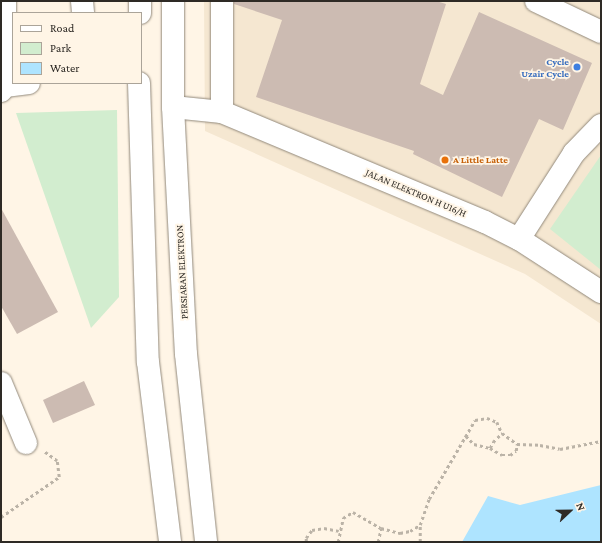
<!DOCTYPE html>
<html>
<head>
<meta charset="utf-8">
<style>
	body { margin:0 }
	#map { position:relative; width:602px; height:543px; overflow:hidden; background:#fff5e6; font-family:"Crimson Pro",serif }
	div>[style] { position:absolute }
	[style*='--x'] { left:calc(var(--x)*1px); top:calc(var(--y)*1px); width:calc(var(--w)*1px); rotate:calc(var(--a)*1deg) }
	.built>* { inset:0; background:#f5e7d1 }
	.green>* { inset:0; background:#d2edcf }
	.water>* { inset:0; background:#aee4ff }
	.building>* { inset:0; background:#ccbbb2 }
	.path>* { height:2.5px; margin-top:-1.25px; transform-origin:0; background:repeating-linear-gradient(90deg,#bbb3a7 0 3px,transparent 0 6px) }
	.roads { filter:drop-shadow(0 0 1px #92897b) drop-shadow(0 0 1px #92897b) }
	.minor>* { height:22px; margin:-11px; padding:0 11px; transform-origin:11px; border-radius:11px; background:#fff }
	.major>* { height:22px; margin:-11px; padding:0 11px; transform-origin:11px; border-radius:11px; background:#fff }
	.dots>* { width:11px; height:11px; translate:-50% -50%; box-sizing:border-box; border:2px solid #fff5e6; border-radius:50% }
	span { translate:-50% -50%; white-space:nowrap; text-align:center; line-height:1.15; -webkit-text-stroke:3.5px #fff5e6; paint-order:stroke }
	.shop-label { font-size:10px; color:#366cbe; font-weight:700 }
	.right { translate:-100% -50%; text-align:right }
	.food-label { font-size:10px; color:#c56008; font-weight:700 }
	.left { translate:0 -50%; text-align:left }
	.street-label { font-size:10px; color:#2e2a25 }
	.frame { position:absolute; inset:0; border:2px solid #2e2a25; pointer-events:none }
	.legend { position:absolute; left:12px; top:12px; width:130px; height:72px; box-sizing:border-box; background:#fff5e6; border:1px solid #aba499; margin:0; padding:5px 7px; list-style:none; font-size:12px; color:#2e2a25 }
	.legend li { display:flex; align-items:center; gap:8px; height:20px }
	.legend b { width:20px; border:1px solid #aba499 }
	.north { position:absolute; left:550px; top:491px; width:40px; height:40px; -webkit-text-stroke:3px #fff5e6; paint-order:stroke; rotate:68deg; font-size:11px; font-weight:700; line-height:16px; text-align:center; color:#2e2a25 }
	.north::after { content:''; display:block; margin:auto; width:14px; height:18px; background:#2e2a25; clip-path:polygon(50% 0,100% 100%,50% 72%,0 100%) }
</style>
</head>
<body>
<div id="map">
	<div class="built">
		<div style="clip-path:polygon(204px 1px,601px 1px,601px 324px,525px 274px,205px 131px)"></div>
	</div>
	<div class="green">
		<div style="clip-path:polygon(117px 110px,119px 297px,91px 328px,16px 113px)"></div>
		<div style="clip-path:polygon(601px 155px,601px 270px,550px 229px)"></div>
	</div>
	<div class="water">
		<div style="clip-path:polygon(601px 485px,601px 542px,462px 542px,488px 496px,520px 505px)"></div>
	</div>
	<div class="building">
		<div style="clip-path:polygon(234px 1px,436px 1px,446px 4px,420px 84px,443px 95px,479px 12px,592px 63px,563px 130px,539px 119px,502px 197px,413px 154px,414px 151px,256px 97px,282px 20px,234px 4px)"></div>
		<div style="clip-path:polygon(1px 208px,58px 312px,17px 334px,1px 306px)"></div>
		<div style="clip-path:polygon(84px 381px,95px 405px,53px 423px,43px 400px)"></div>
	</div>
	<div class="path">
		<div style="--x:466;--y:436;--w:11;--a:45"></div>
		<div style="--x:474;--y:444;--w:16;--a:14"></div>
		<div style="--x:490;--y:448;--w:14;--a:30"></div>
		<div style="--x:502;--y:455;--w:8;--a:0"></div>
		<div style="--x:510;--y:455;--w:7;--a:-34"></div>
		<div style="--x:516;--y:451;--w:7;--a:-82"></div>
		<div style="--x:490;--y:448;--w:7;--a:-63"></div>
		<div style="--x:493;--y:442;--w:13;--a:-45"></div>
		<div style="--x:1;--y:517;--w:70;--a:-34.6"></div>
		<div style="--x:59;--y:477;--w:16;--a:-97"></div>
		<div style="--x:57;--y:461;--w:17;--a:-144"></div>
		<div style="--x:306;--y:542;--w:4;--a:-90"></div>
		<div style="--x:306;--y:538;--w:10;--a:-53"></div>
		<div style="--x:312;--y:530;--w:12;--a:-9"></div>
		<div style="--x:324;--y:528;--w:15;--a:11"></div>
		<div style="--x:338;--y:542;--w:25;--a:-78"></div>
		<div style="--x:343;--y:518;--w:12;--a:-31"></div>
		<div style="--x:353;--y:512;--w:32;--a:30"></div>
		<div style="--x:381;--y:528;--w:20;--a:15"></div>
		<div style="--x:400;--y:533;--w:10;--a:-11"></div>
		<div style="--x:410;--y:531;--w:12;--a:-31"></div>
		<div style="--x:378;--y:542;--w:14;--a:-78"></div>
		<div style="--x:420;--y:542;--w:17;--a:-90"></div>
		<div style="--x:420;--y:525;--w:28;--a:-71"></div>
		<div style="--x:429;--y:499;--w:91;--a:-59.8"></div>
		<div style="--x:475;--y:420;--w:12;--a:-9"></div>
		<div style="--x:487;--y:418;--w:11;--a:22"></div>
		<div style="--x:497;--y:422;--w:12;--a:66"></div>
		<div style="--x:502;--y:433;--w:19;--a:36"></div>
		<div style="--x:517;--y:444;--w:23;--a:2"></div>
		<div style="--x:540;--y:445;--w:20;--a:11"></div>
		<div style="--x:560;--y:449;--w:42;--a:-11"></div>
	</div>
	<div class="roads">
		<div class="minor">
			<div style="--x:5;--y:1;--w:85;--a:90"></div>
			<div style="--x:82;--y:1;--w:12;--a:85"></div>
			<div style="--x:222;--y:1;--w:111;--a:90"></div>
			<div style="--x:536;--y:1;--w:72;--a:25.5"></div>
			<div style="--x:1;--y:91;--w:6;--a:-51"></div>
			<div style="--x:5;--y:86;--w:24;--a:-7"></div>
			<div style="--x:173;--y:107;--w:49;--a:5.8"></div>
			<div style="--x:222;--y:112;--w:285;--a:22.7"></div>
			<div style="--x:485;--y:222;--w:38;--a:27"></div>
			<div style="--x:519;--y:239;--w:98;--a:32.9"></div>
			<div style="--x:519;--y:239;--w:102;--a:-57.4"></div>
			<div style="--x:574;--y:153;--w:39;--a:-46"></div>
			<div style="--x:1;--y:383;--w:65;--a:67.4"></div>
		</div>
		<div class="major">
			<div style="--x:173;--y:1;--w:106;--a:90"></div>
			<div style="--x:173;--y:107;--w:247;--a:87"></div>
			<div style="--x:186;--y:354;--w:189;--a:83.9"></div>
			<div style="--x:140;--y:13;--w:12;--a:-90"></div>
			<div style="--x:139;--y:83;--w:279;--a:88.2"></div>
			<div style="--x:148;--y:362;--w:181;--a:83"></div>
		</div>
	</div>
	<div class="dots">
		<div style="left:577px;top:67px;background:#3f7fe0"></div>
		<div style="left:445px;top:160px;background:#e8710a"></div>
	</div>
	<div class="shop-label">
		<span class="right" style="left:569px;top:67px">Cycle<br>Uzair Cycle</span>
	</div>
	<div class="food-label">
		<span class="left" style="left:453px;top:160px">A Little Latte</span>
	</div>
	<div class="street-label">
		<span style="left:416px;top:193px;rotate:23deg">JALAN ELEKTRON H U16/H</span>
		<span style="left:182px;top:272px;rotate:-93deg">PERSIARAN ELEKTRON</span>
	</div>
	<div class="frame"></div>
	<ul class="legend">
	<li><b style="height:5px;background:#fff"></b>Road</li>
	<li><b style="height:11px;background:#d2edcf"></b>Park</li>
	<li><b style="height:11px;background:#aee4ff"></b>Water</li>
	</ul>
	<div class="north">N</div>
</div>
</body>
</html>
